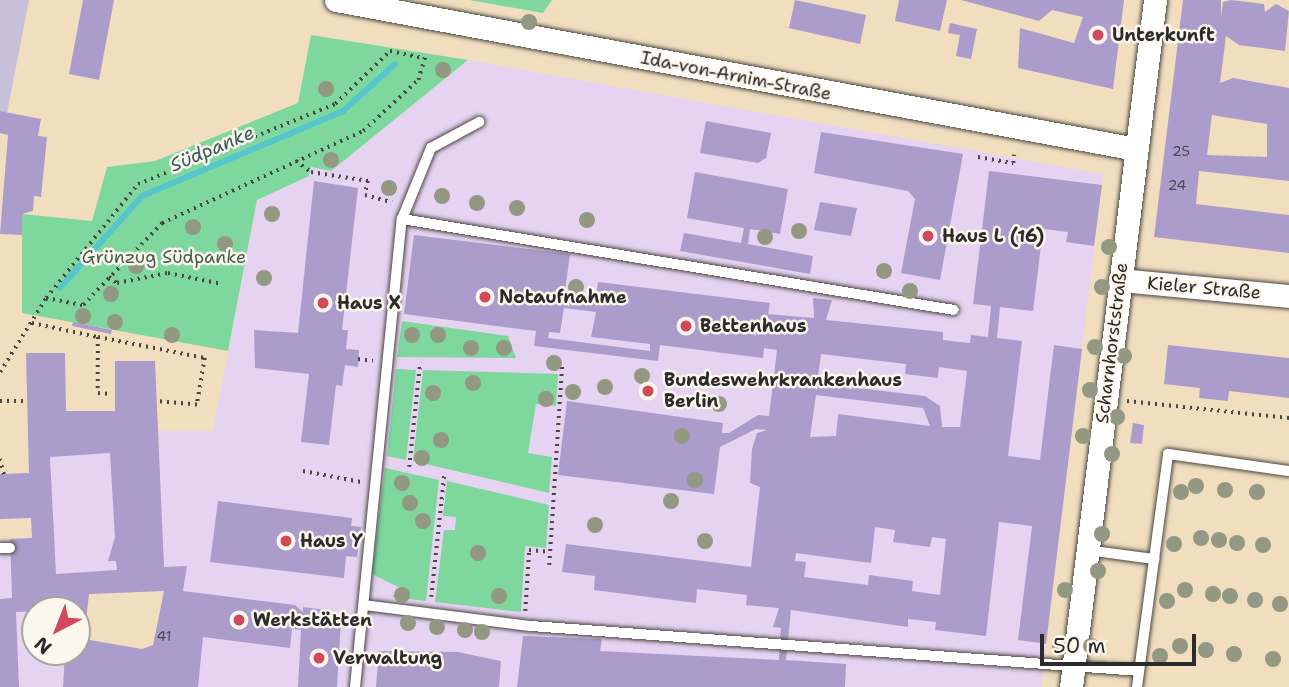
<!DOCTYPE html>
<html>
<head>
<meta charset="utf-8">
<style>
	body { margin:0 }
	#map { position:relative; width:1289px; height:687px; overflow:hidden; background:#f1debf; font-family:"Shantell Sans",sans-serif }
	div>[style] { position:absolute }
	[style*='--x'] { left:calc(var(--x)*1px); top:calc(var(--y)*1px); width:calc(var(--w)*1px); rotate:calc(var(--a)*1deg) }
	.built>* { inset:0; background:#e5d3f1 }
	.industrial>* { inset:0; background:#c7c0d9 }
	.green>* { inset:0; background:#7ed89e }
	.stream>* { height:6px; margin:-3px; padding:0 3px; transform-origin:3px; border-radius:3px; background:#57c5cc }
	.building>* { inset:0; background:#ac9ccb }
	.path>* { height:3.5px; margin-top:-1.75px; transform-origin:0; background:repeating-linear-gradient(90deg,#494641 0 2px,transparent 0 7px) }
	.roads { filter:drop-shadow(0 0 2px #494641) drop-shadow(0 0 2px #494641) }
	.lane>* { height:10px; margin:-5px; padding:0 5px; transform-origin:5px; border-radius:5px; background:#fff }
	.street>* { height:23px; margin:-11.5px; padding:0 11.5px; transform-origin:11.5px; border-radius:11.5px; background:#fff }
	.trees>* { width:16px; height:16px; margin:-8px; border-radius:50%; background:#929881 }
	.dots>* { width:19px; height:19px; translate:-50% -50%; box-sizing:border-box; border:4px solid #fbf7ec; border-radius:50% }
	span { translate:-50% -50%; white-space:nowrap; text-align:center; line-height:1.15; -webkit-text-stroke:5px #fbf7ec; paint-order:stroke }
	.number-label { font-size:14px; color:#4b4753 }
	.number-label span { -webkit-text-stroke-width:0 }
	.poi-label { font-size:18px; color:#2b2b2b; font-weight:700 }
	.left { translate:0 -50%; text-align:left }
	.street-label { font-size:18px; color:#2b2b2b }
	.park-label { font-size:18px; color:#445f4e }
	.water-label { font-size:19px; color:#38595b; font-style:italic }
	.north { position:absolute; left:21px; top:596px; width:70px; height:70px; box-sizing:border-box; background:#fbf7ec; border:2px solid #a8a59f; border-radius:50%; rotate:222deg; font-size:19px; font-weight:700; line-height:28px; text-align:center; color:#2b2b2b }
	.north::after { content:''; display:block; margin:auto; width:24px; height:32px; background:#d1495b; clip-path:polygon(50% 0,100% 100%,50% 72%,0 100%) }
	.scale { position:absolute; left:1040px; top:634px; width:156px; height:32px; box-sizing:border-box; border:4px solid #2b2b2b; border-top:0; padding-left:9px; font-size:21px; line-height:24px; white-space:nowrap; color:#2b2b2b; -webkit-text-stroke:5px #fbf7ec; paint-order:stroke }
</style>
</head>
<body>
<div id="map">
	<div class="built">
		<div style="clip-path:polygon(468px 60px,1103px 174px,1041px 687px,163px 687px,181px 590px,68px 595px,35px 610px,35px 652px,65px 652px,63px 687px,0 687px,0 540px,32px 537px,27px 431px,213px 431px,257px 200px,309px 176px,311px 167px,331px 171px)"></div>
	</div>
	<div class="industrial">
		<div style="clip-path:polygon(0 0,29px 0,7px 113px,0 111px)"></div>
	</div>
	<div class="green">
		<div style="clip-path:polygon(469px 0,552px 0,543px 13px)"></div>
		<div style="clip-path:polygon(311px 35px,468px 60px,331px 171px,311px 167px,309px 176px,257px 200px,228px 351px,22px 313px,22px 214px,92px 221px,107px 167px,155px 161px,298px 103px)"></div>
		<div style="clip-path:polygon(402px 321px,508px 336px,516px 358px,397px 357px)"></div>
		<div style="clip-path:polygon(396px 369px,416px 370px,406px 460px,387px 456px)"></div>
		<div style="clip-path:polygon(423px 370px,558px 374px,556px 406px,536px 404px,528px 453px,552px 457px,549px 493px,413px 461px)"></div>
		<div style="clip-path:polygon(385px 468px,439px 480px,426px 601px,392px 597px,400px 588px,372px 574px)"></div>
		<div style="clip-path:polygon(447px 481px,549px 505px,546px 548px,525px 546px,521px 612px,435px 602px,444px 530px,455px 530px,456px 517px,443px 516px)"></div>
	</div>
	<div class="stream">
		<div style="--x:60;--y:288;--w:123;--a:-48.3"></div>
		<div style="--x:142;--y:196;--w:218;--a:-22.9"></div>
		<div style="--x:343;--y:111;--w:70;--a:-42.1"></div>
	</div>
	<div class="building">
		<div style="clip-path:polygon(83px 0,114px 0,99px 80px,69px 74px)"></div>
		<div style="clip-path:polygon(795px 0,866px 15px,860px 44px,789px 28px)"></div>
		<div style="clip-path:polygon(899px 0,947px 0,940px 31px,895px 21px)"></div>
		<div style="clip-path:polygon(961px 0,1124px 0,1113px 89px,1018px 68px,1020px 28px,1074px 43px,1083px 17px,1052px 10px,1039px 21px)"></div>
		<div style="clip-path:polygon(evenodd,1183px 0,1221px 0,1221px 18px,1223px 2px,1231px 0,1264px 4px,1265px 12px,1276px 4px,1289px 11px,1285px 51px,1239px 45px,1226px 36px,1220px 83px,1233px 78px,1289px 88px,1289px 181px,1199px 171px,1196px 204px,1289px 215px,1289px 253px,1154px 237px,1183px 0,1212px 115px,1267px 124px,1267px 157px,1207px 155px,1212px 115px)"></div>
		<div style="clip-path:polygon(950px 23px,977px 29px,971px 59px,956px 56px,960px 35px,948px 33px)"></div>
		<div style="clip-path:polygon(0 111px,41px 119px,38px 136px,47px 137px,41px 197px,34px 196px,33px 211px,22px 214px,22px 235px,0 234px,8px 135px,0 133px)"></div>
		<div style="clip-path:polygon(706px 121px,771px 133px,766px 158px,758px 163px,700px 153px)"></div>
		<div style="clip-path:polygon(821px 132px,963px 154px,940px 280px,901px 273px,915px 199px,908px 191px,814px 173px)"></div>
		<div style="clip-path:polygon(evenodd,989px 171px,1102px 185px,1094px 246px,1066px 242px,1068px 232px,1043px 229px,1033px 311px,1000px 307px,997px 338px,1022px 341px,1008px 456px,1040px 460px,1054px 345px,1082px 349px,1046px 644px,1018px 640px,1032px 526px,999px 522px,986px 636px,935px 630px,936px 622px,908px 619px,908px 627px,791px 610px,786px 660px,846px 664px,845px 687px,517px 687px,523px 636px,602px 639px,600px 651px,779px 660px,781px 628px,773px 627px,779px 608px,746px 605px,747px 595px,697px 589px,696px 603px,594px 590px,595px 576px,562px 572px,566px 544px,751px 567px,760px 487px,750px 483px,752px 449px,757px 433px,767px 430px,756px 429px,720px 447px,714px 494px,558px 475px,567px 401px,723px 423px,722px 433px,729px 433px,758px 415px,769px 416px,777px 350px,764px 348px,763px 358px,660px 345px,658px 361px,534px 346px,536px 331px,404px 314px,414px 235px,570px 254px,564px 299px,595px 303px,598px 282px,770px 303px,768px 314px,814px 318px,813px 298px,832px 300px,826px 320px,943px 332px,943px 340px,970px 343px,971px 335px,988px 337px,991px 306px,973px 304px,989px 171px,564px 308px,596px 312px,591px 337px,650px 344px,650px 351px,548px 338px,549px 332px,560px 333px,564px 308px,989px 171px,821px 354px,906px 364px,905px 374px,938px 378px,939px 367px,967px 371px,960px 427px,942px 427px,940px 406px,925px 396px,817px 383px,821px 354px,989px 171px,816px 395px,923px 408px,930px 426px,838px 414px,836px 436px,810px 437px,816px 395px,989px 171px,875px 527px,895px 530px,893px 542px,930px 547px,932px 537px,946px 539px,940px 595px,912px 591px,913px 581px,869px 575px,868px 585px,804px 577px,806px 562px,795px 561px,796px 553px,871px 563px,875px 527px)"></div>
		<div style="clip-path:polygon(695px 172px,788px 189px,780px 234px,750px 229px,748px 244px,813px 256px,810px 274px,680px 251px,684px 233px,741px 243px,744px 228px,687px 218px)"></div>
		<div style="clip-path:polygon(314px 181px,358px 188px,342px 330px,348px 330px,346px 349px,359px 350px,358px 367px,345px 365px,342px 386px,336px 385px,329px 445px,301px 442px,309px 374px,255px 368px,254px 330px,298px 333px)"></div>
		<div style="clip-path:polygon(820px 202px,857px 208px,851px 236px,814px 230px)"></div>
		<div style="clip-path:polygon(73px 322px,112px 330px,111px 334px,72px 326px)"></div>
		<div style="clip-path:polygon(1168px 345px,1289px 358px,1289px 398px,1229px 391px,1228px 401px,1199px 398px,1200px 388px,1164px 384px)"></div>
		<div style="clip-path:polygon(evenodd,26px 353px,65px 353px,66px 411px,115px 411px,115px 361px,155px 361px,164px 567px,187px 566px,183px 591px,295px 605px,303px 612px,303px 607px,327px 610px,326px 619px,341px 620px,337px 687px,298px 687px,301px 630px,292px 629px,290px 648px,203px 637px,198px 687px,63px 687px,65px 652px,77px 652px,77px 610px,16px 612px,19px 687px,0 687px,0 599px,12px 598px,10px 539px,32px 538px,31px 518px,0 519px,0 474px,29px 473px,26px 353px,110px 453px,115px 537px,108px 561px,116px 561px,117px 570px,56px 574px,50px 457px,110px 453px,26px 353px,164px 591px,153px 645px,142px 649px,84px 639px,89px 594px,164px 591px)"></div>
		<div style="clip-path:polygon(1133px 423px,1144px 425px,1142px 444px,1130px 443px)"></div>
		<div style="clip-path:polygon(218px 501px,352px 518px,351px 526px,361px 527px,357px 557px,346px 556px,344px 578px,210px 562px)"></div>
		<div style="clip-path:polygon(379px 651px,458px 652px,501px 661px,499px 687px,376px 687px)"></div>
	</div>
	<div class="path">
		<div style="--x:978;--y:157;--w:36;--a:10"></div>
		<div style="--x:1013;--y:163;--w:8;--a:-83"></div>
		<div style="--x:296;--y:161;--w:19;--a:36"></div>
		<div style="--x:311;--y:172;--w:58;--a:9"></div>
		<div style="--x:368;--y:181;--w:14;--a:102"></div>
		<div style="--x:365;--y:195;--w:28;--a:15"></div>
		<div style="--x:109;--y:277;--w:10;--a:37"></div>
		<div style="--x:117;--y:283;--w:52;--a:-11.1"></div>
		<div style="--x:168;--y:273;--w:55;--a:11.5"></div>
		<div style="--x:46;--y:298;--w:146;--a:-51.1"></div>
		<div style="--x:138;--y:184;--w:213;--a:-22.1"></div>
		<div style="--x:335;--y:104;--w:76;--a:-43.9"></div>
		<div style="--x:390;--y:51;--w:35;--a:12"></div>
		<div style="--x:32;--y:323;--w:67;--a:12"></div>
		<div style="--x:98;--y:337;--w:56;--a:90"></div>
		<div style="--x:98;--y:393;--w:13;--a:4"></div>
		<div style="--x:98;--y:337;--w:109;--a:11.1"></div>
		<div style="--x:205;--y:358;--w:48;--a:99.7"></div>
		<div style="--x:197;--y:405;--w:38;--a:-175"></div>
		<div style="--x:358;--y:359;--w:15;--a:8"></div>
		<div style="--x:0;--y:372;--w:87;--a:-58.1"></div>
		<div style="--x:46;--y:298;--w:38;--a:11"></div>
		<div style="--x:83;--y:305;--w:114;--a:-46.1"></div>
		<div style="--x:162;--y:223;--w:221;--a:-24.6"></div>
		<div style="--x:363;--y:131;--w:75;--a:-42.8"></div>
		<div style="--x:418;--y:80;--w:28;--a:-73"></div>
		<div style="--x:0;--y:401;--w:27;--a:0"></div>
		<div style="--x:1127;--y:401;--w:163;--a:6"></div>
		<div style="--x:0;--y:459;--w:16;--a:75"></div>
		<div style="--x:409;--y:467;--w:105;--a:-84"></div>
		<div style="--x:303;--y:471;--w:59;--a:10.7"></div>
		<div style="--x:549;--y:565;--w:199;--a:-86.3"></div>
		<div style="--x:431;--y:597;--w:123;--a:-83.9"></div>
		<div style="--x:525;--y:611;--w:61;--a:-86.2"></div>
		<div style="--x:529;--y:550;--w:21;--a:5"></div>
	</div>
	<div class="roads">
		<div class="lane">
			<div style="--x:402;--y:219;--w:77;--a:-67.8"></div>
			<div style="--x:431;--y:148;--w:55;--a:-28.4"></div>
			<div style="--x:0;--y:548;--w:10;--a:0"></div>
			<div style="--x:1087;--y:550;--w:68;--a:7.7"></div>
			<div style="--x:364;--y:605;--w:168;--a:7.2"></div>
			<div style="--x:531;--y:626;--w:610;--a:4.23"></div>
			<div style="--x:355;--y:687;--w:470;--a:-84.3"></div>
			<div style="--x:402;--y:219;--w:559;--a:9.36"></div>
			<div style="--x:1137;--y:687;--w:235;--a:-82.4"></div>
			<div style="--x:1168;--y:454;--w:122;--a:8"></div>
		</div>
		<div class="street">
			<div style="--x:336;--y:0;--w:814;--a:10.55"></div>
			<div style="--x:1120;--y:280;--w:170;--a:5.4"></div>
			<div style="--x:1071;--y:687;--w:692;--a:-83.03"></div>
		</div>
	</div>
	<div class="trees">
		<div style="left:529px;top:22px"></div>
		<div style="left:443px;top:70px"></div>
		<div style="left:326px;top:89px"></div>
		<div style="left:331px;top:160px"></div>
		<div style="left:389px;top:188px"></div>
		<div style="left:442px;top:196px"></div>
		<div style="left:477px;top:203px"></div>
		<div style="left:517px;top:208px"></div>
		<div style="left:272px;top:214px"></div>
		<div style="left:587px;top:220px"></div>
		<div style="left:193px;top:227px"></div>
		<div style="left:799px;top:231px"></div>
		<div style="left:765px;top:237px"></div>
		<div style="left:225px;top:244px"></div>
		<div style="left:1109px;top:247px"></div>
		<div style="left:136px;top:266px"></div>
		<div style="left:884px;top:271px"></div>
		<div style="left:264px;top:278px"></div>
		<div style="left:576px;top:287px"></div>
		<div style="left:1102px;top:287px"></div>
		<div style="left:910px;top:291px"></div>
		<div style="left:111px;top:294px"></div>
		<div style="left:83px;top:316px"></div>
		<div style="left:115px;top:322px"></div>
		<div style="left:172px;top:335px"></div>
		<div style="left:412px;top:335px"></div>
		<div style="left:438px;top:335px"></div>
		<div style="left:1095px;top:347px"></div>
		<div style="left:471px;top:348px"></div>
		<div style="left:504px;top:348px"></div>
		<div style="left:1124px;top:356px"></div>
		<div style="left:554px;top:363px"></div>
		<div style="left:642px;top:376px"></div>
		<div style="left:473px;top:383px"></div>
		<div style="left:605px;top:387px"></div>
		<div style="left:1090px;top:390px"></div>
		<div style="left:573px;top:392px"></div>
		<div style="left:433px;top:393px"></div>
		<div style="left:546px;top:399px"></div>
		<div style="left:719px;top:404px"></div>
		<div style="left:1117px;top:417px"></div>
		<div style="left:682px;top:436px"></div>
		<div style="left:1083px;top:436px"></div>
		<div style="left:441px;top:440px"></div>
		<div style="left:1112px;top:454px"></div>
		<div style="left:422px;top:458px"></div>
		<div style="left:695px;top:480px"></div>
		<div style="left:402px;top:483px"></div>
		<div style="left:1196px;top:486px"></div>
		<div style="left:1225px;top:490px"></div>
		<div style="left:1181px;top:492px"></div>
		<div style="left:1257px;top:492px"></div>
		<div style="left:671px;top:501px"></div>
		<div style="left:410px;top:503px"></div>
		<div style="left:423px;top:521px"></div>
		<div style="left:595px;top:525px"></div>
		<div style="left:1102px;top:534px"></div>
		<div style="left:1201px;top:538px"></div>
		<div style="left:1219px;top:540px"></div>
		<div style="left:705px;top:541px"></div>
		<div style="left:1237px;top:543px"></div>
		<div style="left:1174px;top:544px"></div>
		<div style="left:1263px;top:545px"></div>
		<div style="left:478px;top:553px"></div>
		<div style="left:1098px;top:571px"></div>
		<div style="left:1065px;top:590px"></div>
		<div style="left:1185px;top:590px"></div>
		<div style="left:1213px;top:594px"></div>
		<div style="left:402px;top:595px"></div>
		<div style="left:499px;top:596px"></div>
		<div style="left:1230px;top:596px"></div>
		<div style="left:1255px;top:600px"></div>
		<div style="left:1167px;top:601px"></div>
		<div style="left:1280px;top:604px"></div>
		<div style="left:408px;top:623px"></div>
		<div style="left:437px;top:627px"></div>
		<div style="left:465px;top:630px"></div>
		<div style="left:482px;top:632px"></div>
		<div style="left:1091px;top:646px"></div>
		<div style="left:1180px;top:646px"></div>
		<div style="left:1060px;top:648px"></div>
		<div style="left:1206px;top:650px"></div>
		<div style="left:1234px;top:654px"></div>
		<div style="left:1160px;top:656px"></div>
		<div style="left:1273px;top:659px"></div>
	</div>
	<div class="dots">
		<div style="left:1098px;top:35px;background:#d1495b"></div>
		<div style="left:928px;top:236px;background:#d1495b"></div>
		<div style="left:485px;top:297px;background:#d1495b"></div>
		<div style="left:323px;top:303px;background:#d1495b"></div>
		<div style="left:686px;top:326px;background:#d1495b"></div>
		<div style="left:648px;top:391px;background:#d1495b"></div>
		<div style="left:286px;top:541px;background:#d1495b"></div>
		<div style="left:239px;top:620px;background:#d1495b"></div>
		<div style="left:319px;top:658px;background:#d1495b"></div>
	</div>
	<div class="number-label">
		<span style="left:1181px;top:151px">25</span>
		<span style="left:1177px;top:185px">24</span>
		<span style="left:164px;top:636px">41</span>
	</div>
	<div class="poi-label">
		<span class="left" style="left:1112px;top:35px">Unterkunft</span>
		<span class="left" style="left:942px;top:236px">Haus L (16)</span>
		<span class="left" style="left:499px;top:297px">Notaufnahme</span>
		<span class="left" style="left:337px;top:303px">Haus X</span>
		<span class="left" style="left:700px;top:326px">Bettenhaus</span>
		<span class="left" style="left:664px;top:391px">Bundeswehrkrankenhaus<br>Berlin</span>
		<span class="left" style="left:300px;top:541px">Haus Y</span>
		<span class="left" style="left:253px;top:620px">Werkstätten</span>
		<span class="left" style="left:333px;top:658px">Verwaltung</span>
	</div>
	<div class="street-label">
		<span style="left:736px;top:76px;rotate:11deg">Ida-von-Arnim-Straße</span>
		<span style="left:1204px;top:288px;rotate:5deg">Kieler Straße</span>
		<span style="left:1112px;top:343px;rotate:-83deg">Scharnhorststraße</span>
	</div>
	<div class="park-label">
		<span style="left:164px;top:257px">Grünzug Südpanke</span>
	</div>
	<div class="water-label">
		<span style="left:212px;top:149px;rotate:-23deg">Südpanke</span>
	</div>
	<div class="north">N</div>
	<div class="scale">50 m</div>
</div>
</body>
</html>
